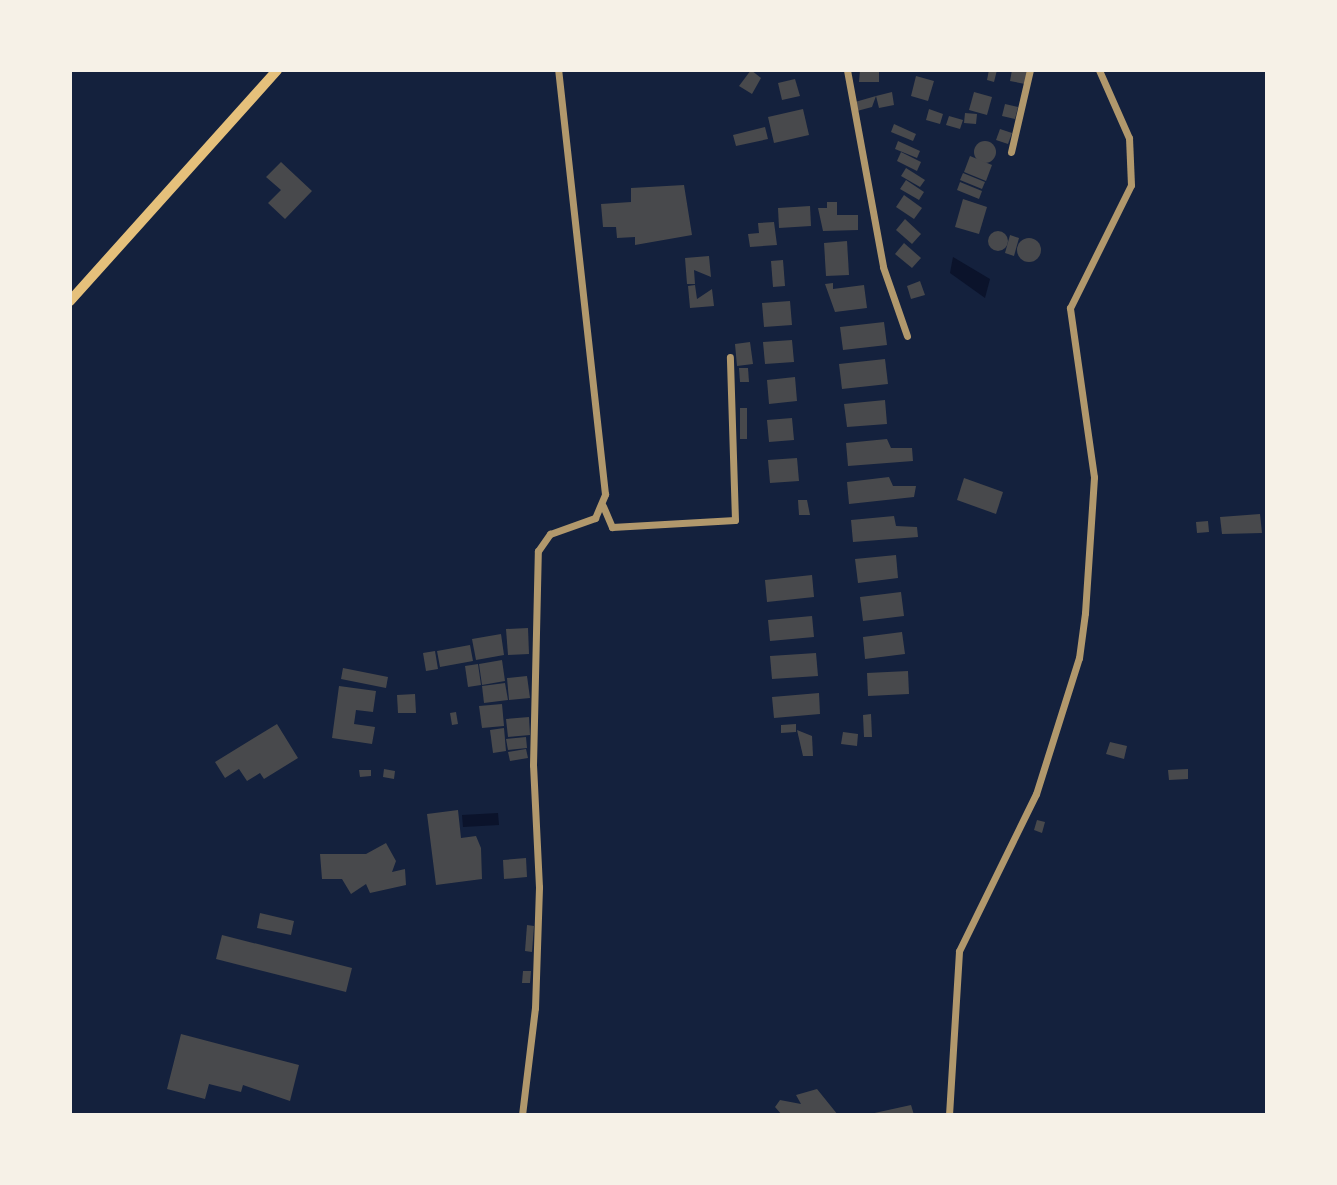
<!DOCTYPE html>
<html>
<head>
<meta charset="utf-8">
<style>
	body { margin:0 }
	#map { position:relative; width:1337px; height:1185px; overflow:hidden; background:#14213d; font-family:"Libre Baskerville",serif }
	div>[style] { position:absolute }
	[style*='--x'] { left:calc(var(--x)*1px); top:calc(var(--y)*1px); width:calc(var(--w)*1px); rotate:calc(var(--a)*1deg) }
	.water>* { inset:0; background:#0b132b }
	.building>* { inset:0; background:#48494c }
	.round { border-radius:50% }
	.minor>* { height:7px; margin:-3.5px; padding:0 3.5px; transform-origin:3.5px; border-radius:3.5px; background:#b1986c }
	.secondary>* { height:10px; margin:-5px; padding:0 5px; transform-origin:5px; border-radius:5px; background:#e5c07b }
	span { translate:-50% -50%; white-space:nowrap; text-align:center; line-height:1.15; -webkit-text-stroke:5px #f6f1e7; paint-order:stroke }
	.frame { position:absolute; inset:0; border:72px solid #f6f1e7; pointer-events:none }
</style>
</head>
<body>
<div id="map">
	<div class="water">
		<div style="clip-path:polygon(953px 257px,990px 279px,985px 298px,950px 273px)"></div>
		<div style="clip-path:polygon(498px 813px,499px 825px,463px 827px,462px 815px)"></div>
	</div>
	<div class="building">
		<div style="clip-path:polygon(751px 70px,761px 78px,752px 94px,739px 86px)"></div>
		<div style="clip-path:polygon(860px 70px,879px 70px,879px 82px,859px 82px)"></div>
		<div style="clip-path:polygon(989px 70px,997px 70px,994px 82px,987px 80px)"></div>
		<div style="clip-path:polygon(1012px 70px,1028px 71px,1025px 84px,1010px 81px)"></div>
		<div style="clip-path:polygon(916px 76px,934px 81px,928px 101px,911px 96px)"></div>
		<div style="clip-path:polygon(795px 79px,800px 96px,782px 100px,778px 83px)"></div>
		<div style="clip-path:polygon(892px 92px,894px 105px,879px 108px,876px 96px,872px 107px,857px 111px,855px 102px,876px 96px)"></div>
		<div style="clip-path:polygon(974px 92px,992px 97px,987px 115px,969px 110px)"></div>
		<div style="clip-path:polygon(1005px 104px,1018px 107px,1015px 119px,1002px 116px)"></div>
		<div style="clip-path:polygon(803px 109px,809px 135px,774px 143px,768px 117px)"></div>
		<div style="clip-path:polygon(929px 109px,943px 114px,940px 124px,926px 120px)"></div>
		<div style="clip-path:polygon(965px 113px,977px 114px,976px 124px,964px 123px)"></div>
		<div style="clip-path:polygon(949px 116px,963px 120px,960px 129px,946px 125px)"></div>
		<div style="clip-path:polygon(894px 124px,916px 134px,913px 141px,891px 132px)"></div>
		<div style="clip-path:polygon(765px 127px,768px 139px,736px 146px,733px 135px)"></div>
		<div style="clip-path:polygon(1000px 129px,1012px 133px,1008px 144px,996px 140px)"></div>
		<div class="round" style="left:974px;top:141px;width:22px;height:22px"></div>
		<div style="clip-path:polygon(898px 141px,920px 151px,917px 158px,895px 149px)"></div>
		<div style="clip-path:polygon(901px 152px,921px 162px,917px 171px,897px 161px)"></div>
		<div style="clip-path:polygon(970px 156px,992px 165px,986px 181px,964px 172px)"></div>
		<div style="clip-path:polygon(281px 162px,312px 191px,285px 219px,268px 203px,281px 190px,266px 177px)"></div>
		<div style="clip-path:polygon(906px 168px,925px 180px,920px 187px,901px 176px)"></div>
		<div style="clip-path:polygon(963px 173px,985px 182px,982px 189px,960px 180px)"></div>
		<div style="clip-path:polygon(906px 180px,924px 192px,919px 200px,900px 189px)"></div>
		<div style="clip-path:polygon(960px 182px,982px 191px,979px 199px,957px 190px)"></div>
		<div style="clip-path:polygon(684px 185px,692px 235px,635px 245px,635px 237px,617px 238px,616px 227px,603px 227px,601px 204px,631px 202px,631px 188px)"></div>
		<div style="clip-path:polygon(904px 195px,922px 208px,914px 219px,896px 207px)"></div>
		<div style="clip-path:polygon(963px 199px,987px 207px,979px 234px,955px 227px)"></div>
		<div style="clip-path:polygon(827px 202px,837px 202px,837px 215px,858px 215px,858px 230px,823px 231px,818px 208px,827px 208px)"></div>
		<div style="clip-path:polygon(810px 206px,811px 226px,779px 228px,778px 208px)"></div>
		<div style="clip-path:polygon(905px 219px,921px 234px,912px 244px,896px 230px)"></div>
		<div style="clip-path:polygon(774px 222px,777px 245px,750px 247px,748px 234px,759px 233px,758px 223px)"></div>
		<div class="round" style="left:988px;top:231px;width:20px;height:20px"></div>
		<div style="clip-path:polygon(1010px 235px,1019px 238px,1014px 256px,1005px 253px)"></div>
		<div class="round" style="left:1017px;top:238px;width:24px;height:24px"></div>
		<div style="clip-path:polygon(847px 241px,849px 275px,826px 276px,824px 243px)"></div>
		<div style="clip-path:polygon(904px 243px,921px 258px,912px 268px,895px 254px)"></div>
		<div style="clip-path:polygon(709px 256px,711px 277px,694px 270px,695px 284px,687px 284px,685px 258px)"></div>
		<div style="clip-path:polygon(783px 260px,785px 286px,773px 287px,771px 261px)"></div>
		<div style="clip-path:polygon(920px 281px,925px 295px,911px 299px,907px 286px)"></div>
		<div style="clip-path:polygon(833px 283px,833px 289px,864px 285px,867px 308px,835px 312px,825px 284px)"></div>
		<div style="clip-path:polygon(695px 285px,697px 299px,712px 289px,714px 306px,690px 308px,688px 286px)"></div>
		<div style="clip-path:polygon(790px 301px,792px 325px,764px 327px,762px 303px)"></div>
		<div style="clip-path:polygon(884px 322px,887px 345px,843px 350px,840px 327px)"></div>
		<div style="clip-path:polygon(792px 340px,794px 362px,765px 364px,763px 342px)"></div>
		<div style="clip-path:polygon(750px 342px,753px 364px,737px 366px,735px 344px)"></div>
		<div style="clip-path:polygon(885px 359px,888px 384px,842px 389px,839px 364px)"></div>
		<div style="clip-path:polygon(739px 368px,748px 368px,749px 382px,740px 382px)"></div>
		<div style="clip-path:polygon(795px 377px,797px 401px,769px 404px,767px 380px)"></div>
		<div style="clip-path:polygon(885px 400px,887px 424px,847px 427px,844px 404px)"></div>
		<div style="clip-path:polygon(740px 408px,747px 408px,747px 439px,740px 439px)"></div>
		<div style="clip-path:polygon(792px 418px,794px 440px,769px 442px,767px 420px)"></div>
		<div style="clip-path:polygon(887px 439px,891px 448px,912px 448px,913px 461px,848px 466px,846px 443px)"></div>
		<div style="clip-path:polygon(797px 458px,799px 481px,770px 483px,768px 460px)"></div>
		<div style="clip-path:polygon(889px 477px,893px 486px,916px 486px,914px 497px,849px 504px,847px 482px)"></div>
		<div style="clip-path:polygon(964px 478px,1003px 492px,996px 514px,957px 500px)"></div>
		<div style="clip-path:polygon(798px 500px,807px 500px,810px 515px,799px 515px)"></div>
		<div style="clip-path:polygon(1260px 514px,1262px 533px,1222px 534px,1220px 517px)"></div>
		<div style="clip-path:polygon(894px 516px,896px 526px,917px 527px,918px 537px,853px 542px,851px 520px)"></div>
		<div style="clip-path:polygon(1208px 521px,1209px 532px,1197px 533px,1196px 522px)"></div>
		<div style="clip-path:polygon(896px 555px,898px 578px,858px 583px,855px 559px)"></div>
		<div style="clip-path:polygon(812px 575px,814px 597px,767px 602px,765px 580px)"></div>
		<div style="clip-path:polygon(901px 592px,904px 616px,863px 621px,860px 597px)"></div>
		<div style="clip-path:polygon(812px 616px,814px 637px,770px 641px,768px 620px)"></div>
		<div style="clip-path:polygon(528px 628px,529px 654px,508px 655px,506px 629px)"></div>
		<div style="clip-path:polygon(902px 632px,905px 654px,865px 659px,863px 637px)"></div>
		<div style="clip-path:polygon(501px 634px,504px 655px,476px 660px,472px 639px)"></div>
		<div style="clip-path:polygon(470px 645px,473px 661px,440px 667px,437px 651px)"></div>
		<div style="clip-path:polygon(435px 651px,438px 669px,426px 671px,423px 653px)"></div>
		<div style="clip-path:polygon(816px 653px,818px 676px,772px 679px,770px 656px)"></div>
		<div style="clip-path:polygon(502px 660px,505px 681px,482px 685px,479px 664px)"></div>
		<div style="clip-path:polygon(478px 664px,481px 685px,468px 687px,465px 666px)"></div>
		<div style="clip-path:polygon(343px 668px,388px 677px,386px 688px,341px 679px)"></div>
		<div style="clip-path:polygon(908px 671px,909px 694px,868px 696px,867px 673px)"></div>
		<div style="clip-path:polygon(527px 676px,530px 698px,509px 700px,507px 678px)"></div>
		<div style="clip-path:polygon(505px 683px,508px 700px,484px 703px,482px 686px)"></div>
		<div style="clip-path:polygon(339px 686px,376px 691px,373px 712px,356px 710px,354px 724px,375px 727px,372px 744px,332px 738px)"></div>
		<div style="clip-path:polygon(819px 693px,820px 714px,774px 718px,772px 697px)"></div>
		<div style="clip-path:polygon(415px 694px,416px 713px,398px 713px,397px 695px)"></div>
		<div style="clip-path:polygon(502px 704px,504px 726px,482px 728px,479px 706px)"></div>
		<div style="clip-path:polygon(456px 712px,458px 724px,452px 725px,450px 713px)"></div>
		<div style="clip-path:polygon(871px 714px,872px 737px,864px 737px,863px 715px)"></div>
		<div style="clip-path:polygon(529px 717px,530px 735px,508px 737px,506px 719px)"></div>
		<div style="clip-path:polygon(277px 724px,298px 758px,264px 779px,260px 773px,247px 781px,239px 769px,225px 778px,215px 762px)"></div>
		<div style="clip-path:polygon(796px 724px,796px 732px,781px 733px,781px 725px)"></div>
		<div style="clip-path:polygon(504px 728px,506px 751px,493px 753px,490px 730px)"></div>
		<div style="clip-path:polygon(797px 730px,812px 736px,813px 756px,803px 756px)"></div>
		<div style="clip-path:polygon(843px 732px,858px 734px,857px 746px,841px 744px)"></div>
		<div style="clip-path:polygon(526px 737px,527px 748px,508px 750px,506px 739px)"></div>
		<div style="clip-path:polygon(1110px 742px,1127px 746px,1124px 759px,1106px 754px)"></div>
		<div style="clip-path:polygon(526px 749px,528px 758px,510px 761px,508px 752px)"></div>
		<div style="clip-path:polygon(384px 769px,395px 771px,394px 779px,383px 777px)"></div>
		<div style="clip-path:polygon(1188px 769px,1188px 779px,1169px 780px,1168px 770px)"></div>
		<div style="clip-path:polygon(359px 770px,371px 770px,371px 776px,360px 777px)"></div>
		<div style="clip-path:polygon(458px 810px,461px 838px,476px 836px,481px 848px,482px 879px,436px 885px,427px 814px)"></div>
		<div style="clip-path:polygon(1037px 820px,1045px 822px,1042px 833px,1034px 830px)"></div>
		<div style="clip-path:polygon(386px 843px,396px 861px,392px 872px,405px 869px,406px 885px,370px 893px,366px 884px,351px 894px,342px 879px,322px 879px,320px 854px,366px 854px)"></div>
		<div style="clip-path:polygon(526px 858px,527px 877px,504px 879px,503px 860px)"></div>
		<div style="clip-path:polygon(260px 913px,294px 921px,291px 935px,257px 928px)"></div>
		<div style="clip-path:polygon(527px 925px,534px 926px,532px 952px,525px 951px)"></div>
		<div style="clip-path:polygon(222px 935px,352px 968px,346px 992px,216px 959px)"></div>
		<div style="clip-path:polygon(523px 971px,531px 971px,530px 983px,522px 983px)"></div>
		<div style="clip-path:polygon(181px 1034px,299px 1065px,290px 1101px,243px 1085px,241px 1092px,209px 1084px,205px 1099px,167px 1089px)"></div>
		<div style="clip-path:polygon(817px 1089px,838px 1115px,782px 1115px,775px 1107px,780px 1100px,801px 1104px,796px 1095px)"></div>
		<div style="clip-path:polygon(911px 1105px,914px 1115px,870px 1115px,870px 1114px)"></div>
	</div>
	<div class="minor">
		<div style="--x:847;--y:70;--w:200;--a:79.6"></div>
		<div style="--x:883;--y:267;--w:73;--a:70.8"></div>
		<div style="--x:1011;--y:152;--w:84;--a:-77"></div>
		<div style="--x:603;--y:506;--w:23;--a:67"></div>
		<div style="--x:612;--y:527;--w:123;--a:-3.3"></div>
		<div style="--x:735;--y:520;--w:163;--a:-91.8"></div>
		<div style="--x:522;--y:1115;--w:108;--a:-83.1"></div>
		<div style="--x:535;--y:1008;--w:121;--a:-88.1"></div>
		<div style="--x:539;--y:887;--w:122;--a:-92.8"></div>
		<div style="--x:533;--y:765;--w:214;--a:-88.7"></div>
		<div style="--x:538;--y:551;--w:21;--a:-55"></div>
		<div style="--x:550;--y:534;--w:48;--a:-19.6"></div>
		<div style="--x:595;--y:518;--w:26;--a:-67"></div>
		<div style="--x:605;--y:494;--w:427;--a:-96.3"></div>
		<div style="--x:949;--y:1115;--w:164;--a:-86.5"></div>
		<div style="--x:959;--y:951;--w:175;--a:-63.9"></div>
		<div style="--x:1036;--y:794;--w:143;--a:-72.5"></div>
		<div style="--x:1079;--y:658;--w:45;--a:-82.4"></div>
		<div style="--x:1085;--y:613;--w:136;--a:-86.2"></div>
		<div style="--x:1094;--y:477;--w:171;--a:-98.1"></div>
		<div style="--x:1070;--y:308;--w:137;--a:-63.6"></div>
		<div style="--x:1131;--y:185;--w:47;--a:-92.4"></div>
		<div style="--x:1129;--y:138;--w:74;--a:-113.8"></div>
	</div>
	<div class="secondary">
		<div style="--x:70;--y:301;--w:310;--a:-48.1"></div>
	</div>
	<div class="frame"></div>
</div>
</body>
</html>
